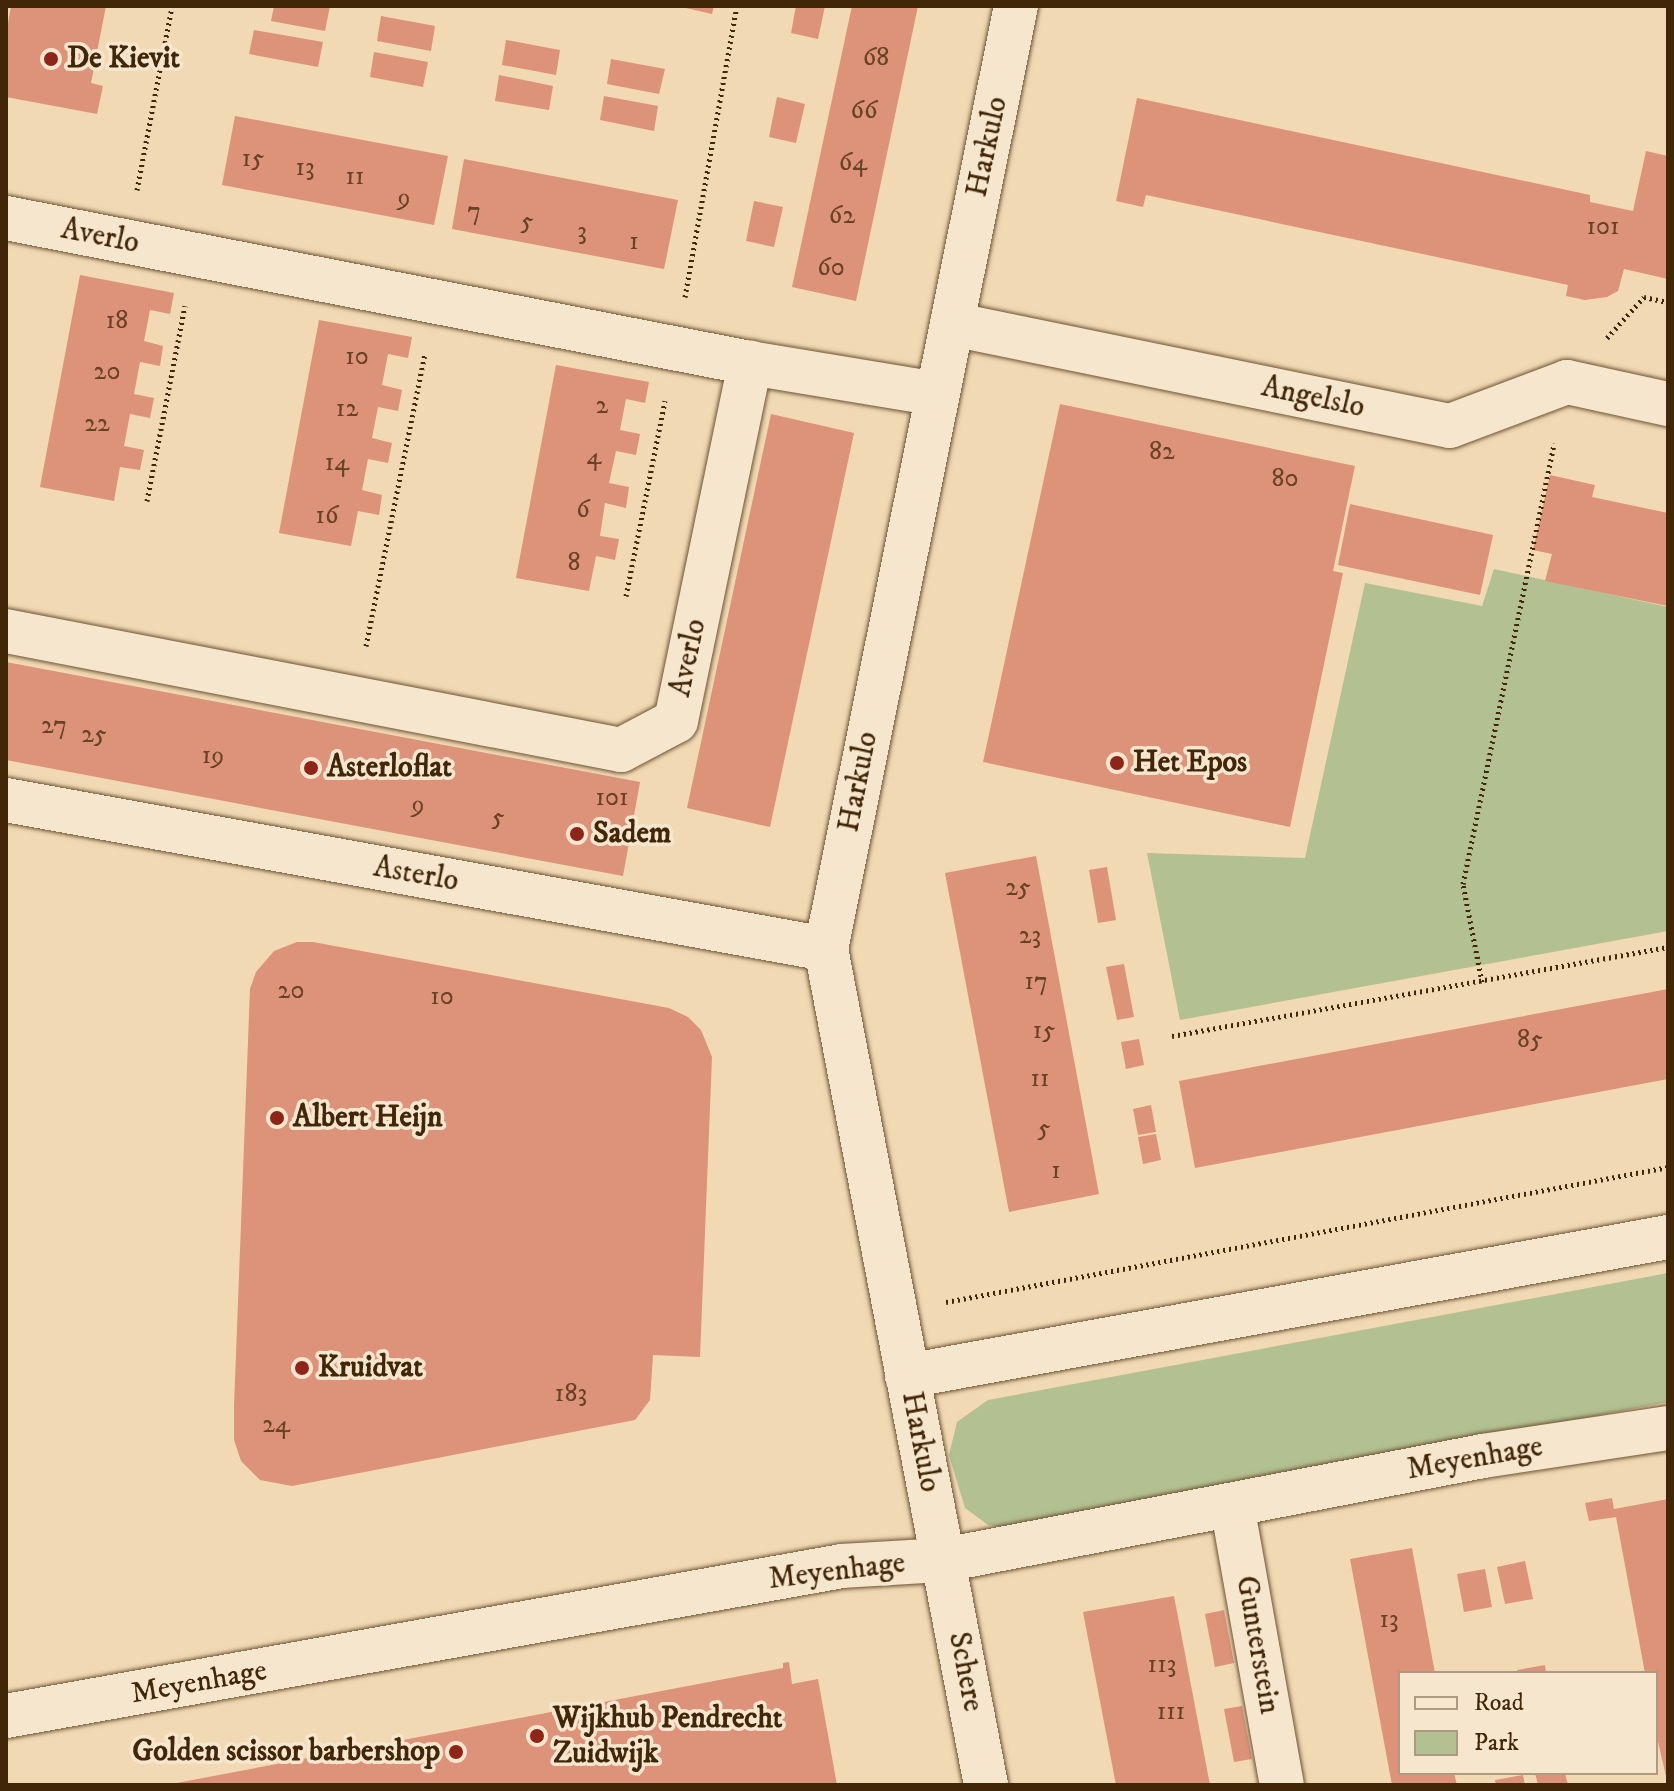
<!DOCTYPE html>
<html>
<head>
<meta charset="utf-8">
<style>
	body { margin:0 }
	#map { position:relative; width:1674px; height:1791px; overflow:hidden; background:#f1d9b4; font-family:"IM FELL DW Pica",serif }
	div>[style] { position:absolute }
	[style*='--x'] { left:calc(var(--x)*1px); top:calc(var(--y)*1px); width:calc(var(--w)*1px); rotate:calc(var(--a)*1deg) }
	.green>* { inset:0; background:#b3c092 }
	.building>* { inset:0; background:#dc9379 }
	.path>* { height:5px; margin-top:-2.5px; transform-origin:0; background:repeating-linear-gradient(90deg,#412708 0 2px,transparent 0 6px) }
	.roads { filter:drop-shadow(0 0 2px #6d5433) drop-shadow(0 0 2px #6d5433) }
	.street>* { height:44px; margin:-22px; padding:0 22px; transform-origin:22px; border-radius:22px; background:#f6e6ce }
	.dots>* { width:22px; height:22px; translate:-50% -50%; box-sizing:border-box; border:4px solid #f6e6ce; border-radius:50% }
	span { translate:-50% -50%; white-space:nowrap; text-align:center; line-height:1.15; -webkit-text-stroke:7px #f6e6ce; paint-order:stroke }
	.number-label { font-size:26px; color:#684224 }
	.number-label span { -webkit-text-stroke-width:0 }
	.poi-label { font-size:30px; color:#412708; font-weight:700 }
	.left { translate:0 -50%; text-align:left }
	.right { translate:-100% -50%; text-align:right }
	.street-label { font-size:30px; color:#412708 }
	.frame { position:absolute; inset:0; border:8px solid #412708; pointer-events:none }
	.legend { position:absolute; left:1398px; top:1671px; width:260px; height:104px; box-sizing:border-box; background:#f6e6ce; border:2px solid #ae9a7f; margin:0; padding:10px 14px; list-style:none; font-size:24px; color:#412708 }
	.legend li { display:flex; align-items:center; gap:16px; height:40px }
	.legend b { width:40px; border:2px solid #ae9a7f }
</style>
</head>
<body>
<div id="map">
	<div class="green">
		<div style="clip-path:polygon(1494px 569px,1668px 607px,1668px 931px,1180px 1020px,1147px 853px,1305px 858px,1365px 583px,1482px 606px)"></div>
		<div style="clip-path:polygon(1668px 1273px,1668px 1402px,1010px 1528px,988px 1525px,965px 1508px,949px 1455px,957px 1422px,988px 1400px)"></div>
	</div>
	<div class="building">
		<div style="clip-path:polygon(11px 6px,106px 6px,91px 83px,103px 86px,97px 114px,6px 97px,6px 35px)"></div>
		<div style="clip-path:polygon(274px 6px,330px 6px,325px 31px,271px 21px)"></div>
		<div style="clip-path:polygon(677px 6px,714px 6px,712px 14px)"></div>
		<div style="clip-path:polygon(796px 6px,825px 6px,818px 39px,791px 33px)"></div>
		<div style="clip-path:polygon(852px 6px,918px 6px,856px 301px,792px 287px)"></div>
		<div style="clip-path:polygon(381px 16px,435px 26px,431px 51px,377px 41px)"></div>
		<div style="clip-path:polygon(254px 30px,323px 42px,318px 67px,249px 54px)"></div>
		<div style="clip-path:polygon(506px 40px,560px 50px,556px 75px,502px 65px)"></div>
		<div style="clip-path:polygon(374px 52px,428px 62px,423px 87px,370px 77px)"></div>
		<div style="clip-path:polygon(611px 59px,665px 69px,659px 94px,607px 84px)"></div>
		<div style="clip-path:polygon(499px 75px,553px 86px,549px 110px,495px 101px)"></div>
		<div style="clip-path:polygon(604px 96px,658px 106px,654px 131px,600px 120px)"></div>
		<div style="clip-path:polygon(777px 97px,805px 104px,796px 143px,769px 137px)"></div>
		<div style="clip-path:polygon(1137px 98px,1590px 195px,1590px 202px,1633px 211px,1646px 151px,1668px 156px,1668px 279px,1624px 269px,1618px 291px,1607px 297px,1585px 300px,1566px 296px,1568px 285px,1146px 195px,1143px 207px,1116px 201px)"></div>
		<div style="clip-path:polygon(235px 116px,448px 156px,434px 225px,222px 185px)"></div>
		<div style="clip-path:polygon(464px 159px,678px 200px,664px 269px,452px 229px)"></div>
		<div style="clip-path:polygon(754px 201px,783px 207px,774px 247px,746px 241px)"></div>
		<div style="clip-path:polygon(80px 275px,174px 293px,170px 314px,150px 310px,144px 341px,163px 346px,160px 366px,140px 362px,134px 394px,154px 398px,150px 418px,130px 414px,124px 446px,144px 450px,140px 470px,120px 467px,114px 501px,40px 487px)"></div>
		<div style="clip-path:polygon(319px 320px,412px 337px,408px 358px,388px 354px,382px 385px,402px 390px,398px 411px,378px 407px,372px 438px,392px 443px,388px 463px,368px 459px,362px 490px,382px 495px,379px 515px,358px 511px,351px 546px,279px 533px)"></div>
		<div style="clip-path:polygon(556px 365px,649px 382px,645px 403px,626px 399px,620px 430px,640px 434px,636px 455px,616px 451px,609px 483px,629px 487px,626px 508px,605px 503px,600px 536px,619px 539px,615px 560px,596px 556px,589px 591px,516px 578px)"></div>
		<div style="clip-path:polygon(1060px 404px,1355px 466px,1333px 571px,1343px 573px,1290px 827px,983px 762px)"></div>
		<div style="clip-path:polygon(771px 414px,854px 433px,770px 827px,687px 808px)"></div>
		<div style="clip-path:polygon(1550px 475px,1595px 485px,1592px 497px,1668px 513px,1668px 606px,1545px 581px,1552px 554px,1533px 550px)"></div>
		<div style="clip-path:polygon(1350px 504px,1493px 535px,1480px 595px,1338px 565px)"></div>
		<div style="clip-path:polygon(6px 662px,640px 782px,623px 876px,6px 760px)"></div>
		<div style="clip-path:polygon(1036px 856px,1099px 1194px,1009px 1212px,945px 873px)"></div>
		<div style="clip-path:polygon(1107px 867px,1116px 920px,1098px 923px,1089px 870px)"></div>
		<div style="clip-path:polygon(313px 942px,669px 1008px,688px 1017px,701px 1030px,712px 1057px,700px 1357px,653px 1355px,650px 1400px,635px 1420px,292px 1486px,260px 1480px,241px 1461px,234px 1440px,234px 1407px,250px 989px,256px 972px,274px 951px,297px 942px)"></div>
		<div style="clip-path:polygon(1124px 964px,1134px 1017px,1117px 1020px,1106px 967px)"></div>
		<div style="clip-path:polygon(1668px 989px,1668px 1079px,1195px 1168px,1179px 1081px)"></div>
		<div style="clip-path:polygon(1139px 1039px,1144px 1065px,1126px 1069px,1121px 1042px)"></div>
		<div style="clip-path:polygon(1151px 1105px,1156px 1132px,1138px 1135px,1133px 1109px)"></div>
		<div style="clip-path:polygon(1156px 1134px,1161px 1160px,1143px 1164px,1138px 1137px)"></div>
		<div style="clip-path:polygon(1612px 1498px,1614px 1509px,1668px 1499px,1668px 1785px,1656px 1733px,1656px 1673px,1645px 1673px,1616px 1517px,1589px 1521px,1585px 1503px)"></div>
		<div style="clip-path:polygon(1412px 1548px,1435px 1673px,1400px 1673px,1400px 1773px,1454px 1773px,1457px 1785px,1392px 1785px,1350px 1559px)"></div>
		<div style="clip-path:polygon(1525px 1561px,1533px 1599px,1505px 1604px,1497px 1567px)"></div>
		<div style="clip-path:polygon(1485px 1569px,1492px 1607px,1464px 1612px,1457px 1574px)"></div>
		<div style="clip-path:polygon(1174px 1596px,1210px 1785px,1116px 1785px,1083px 1612px)"></div>
		<div style="clip-path:polygon(1224px 1610px,1234px 1663px,1215px 1667px,1205px 1614px)"></div>
		<div style="clip-path:polygon(789px 1662px,792px 1684px,818px 1679px,837px 1785px,166px 1785px,783px 1668px,783px 1663px)"></div>
		<div style="clip-path:polygon(1545px 1665px,1546px 1673px,1518px 1673px,1517px 1670px)"></div>
		<div style="clip-path:polygon(1242px 1706px,1252px 1759px,1234px 1762px,1224px 1709px)"></div>
		<div style="clip-path:polygon(1535px 1773px,1565px 1773px,1568px 1785px,1538px 1785px)"></div>
		<div style="clip-path:polygon(1523px 1775px,1525px 1785px,1496px 1785px,1495px 1780px)"></div>
	</div>
	<div class="path">
		<div style="--x:137;--y:190;--w:187;--a:-79.2"></div>
		<div style="--x:685;--y:297;--w:296;--a:-79.9"></div>
		<div style="--x:1607;--y:338;--w:55;--a:-47.9"></div>
		<div style="--x:1644;--y:297;--w:25;--a:12"></div>
		<div style="--x:147;--y:501;--w:199;--a:-79"></div>
		<div style="--x:626;--y:596;--w:199;--a:-78.7"></div>
		<div style="--x:366;--y:646;--w:298;--a:-78.6"></div>
		<div style="--x:1482;--y:982;--w:100;--a:-101"></div>
		<div style="--x:1463;--y:884;--w:450;--a:-78.3"></div>
		<div style="--x:1172;--y:1036;--w:504;--a:-10.17"></div>
		<div style="--x:946;--y:1302;--w:735;--a:-10.59"></div>
	</div>
	<div class="roads">
		<div class="street">
			<div style="--x:6;--y:218;--w:758;--a:11.03"></div>
			<div style="--x:750;--y:363;--w:190;--a:9.4"></div>
			<div style="--x:952;--y:324;--w:508;--a:11.58"></div>
			<div style="--x:1450;--y:426;--w:125;--a:-20.6"></div>
			<div style="--x:1567;--y:382;--w:103;--a:12.3"></div>
			<div style="--x:6;--y:631;--w:626;--a:10.95"></div>
			<div style="--x:621;--y:750;--w:62;--a:-27.8"></div>
			<div style="--x:676;--y:721;--w:366;--a:-78.3"></div>
			<div style="--x:6;--y:800;--w:833;--a:10.3"></div>
			<div style="--x:907;--y:1376;--w:774;--a:-10.35"></div>
			<div style="--x:1232;--y:1505;--w:284;--a:79.9"></div>
			<div style="--x:6;--y:1716;--w:849;--a:-10.17"></div>
			<div style="--x:842;--y:1566;--w:102;--a:-3.4"></div>
			<div style="--x:944;--y:1560;--w:549;--a:-10.92"></div>
			<div style="--x:1483;--y:1456;--w:187;--a:-8.6"></div>
			<div style="--x:986;--y:1785;--w:851;--a:-100.83"></div>
			<div style="--x:826;--y:949;--w:962;--a:-78.61"></div>
		</div>
	</div>
	<div class="dots">
		<div style="left:51px;top:59px;background:#8f2418"></div>
		<div style="left:1117px;top:763px;background:#8f2418"></div>
		<div style="left:311px;top:768px;background:#8f2418"></div>
		<div style="left:577px;top:834px;background:#8f2418"></div>
		<div style="left:277px;top:1118px;background:#8f2418"></div>
		<div style="left:302px;top:1368px;background:#8f2418"></div>
		<div style="left:537px;top:1736px;background:#8f2418"></div>
		<div style="left:456px;top:1752px;background:#8f2418"></div>
	</div>
	<div class="number-label">
		<span style="left:876px;top:58px">68</span>
		<span style="left:864px;top:111px">66</span>
		<span style="left:253px;top:159px">15</span>
		<span style="left:853px;top:163px">64</span>
		<span style="left:305px;top:168px">13</span>
		<span style="left:355px;top:177px">11</span>
		<span style="left:404px;top:198px">9</span>
		<span style="left:474px;top:212px">7</span>
		<span style="left:842px;top:216px">62</span>
		<span style="left:527px;top:222px">5</span>
		<span style="left:1603px;top:227px">101</span>
		<span style="left:582px;top:232px">3</span>
		<span style="left:634px;top:242px">1</span>
		<span style="left:831px;top:268px">60</span>
		<span style="left:117px;top:321px">18</span>
		<span style="left:357px;top:357px">10</span>
		<span style="left:107px;top:372px">20</span>
		<span style="left:602px;top:406px">2</span>
		<span style="left:347px;top:409px">12</span>
		<span style="left:97px;top:424px">22</span>
		<span style="left:1162px;top:452px">82</span>
		<span style="left:594px;top:457px">4</span>
		<span style="left:337px;top:463px">14</span>
		<span style="left:1285px;top:479px">80</span>
		<span style="left:583px;top:510px">6</span>
		<span style="left:327px;top:516px">16</span>
		<span style="left:574px;top:563px">8</span>
		<span style="left:54px;top:726px">27</span>
		<span style="left:94px;top:735px">25</span>
		<span style="left:213px;top:756px">19</span>
		<span style="left:612px;top:798px">101</span>
		<span style="left:418px;top:805px">9</span>
		<span style="left:498px;top:818px">5</span>
		<span style="left:1018px;top:888px">25</span>
		<span style="left:1030px;top:936px">23</span>
		<span style="left:1036px;top:982px">17</span>
		<span style="left:291px;top:991px">20</span>
		<span style="left:442px;top:997px">10</span>
		<span style="left:1044px;top:1031px">15</span>
		<span style="left:1530px;top:1040px">85</span>
		<span style="left:1040px;top:1079px">11</span>
		<span style="left:1044px;top:1129px">5</span>
		<span style="left:1056px;top:1171px">1</span>
		<span style="left:571px;top:1394px">183</span>
		<span style="left:276px;top:1425px">24</span>
		<span style="left:1389px;top:1620px">13</span>
		<span style="left:1162px;top:1665px">113</span>
		<span style="left:1171px;top:1712px">111</span>
	</div>
	<div class="poi-label">
		<span class="left" style="left:67px;top:59px">De Kievit</span>
		<span class="left" style="left:1133px;top:763px">Het Epos</span>
		<span class="left" style="left:327px;top:768px">Asterloflat</span>
		<span class="left" style="left:593px;top:834px">Sadem</span>
		<span class="left" style="left:293px;top:1118px">Albert Heijn</span>
		<span class="left" style="left:318px;top:1368px">Kruidvat</span>
		<span class="left" style="left:553px;top:1736px">Wijkhub Pendrecht<br>Zuidwijk</span>
		<span class="right" style="left:440px;top:1752px">Golden scissor barbershop</span>
	</div>
	<div class="street-label">
		<span style="left:988px;top:147px;rotate:-78deg">Harkulo</span>
		<span style="left:100px;top:237px;rotate:11deg">Averlo</span>
		<span style="left:1313px;top:398px;rotate:12deg">Angelslo</span>
		<span style="left:689px;top:658px;rotate:-78deg">Averlo</span>
		<span style="left:859px;top:782px;rotate:-79deg">Harkulo</span>
		<span style="left:416px;top:875px;rotate:10deg">Asterlo</span>
		<span style="left:920px;top:1442px;rotate:79deg">Harkulo</span>
		<span style="left:1475px;top:1459px;rotate:-10deg">Meyenhage</span>
		<span style="left:837px;top:1572px;rotate:-7deg">Meyenhage</span>
		<span style="left:1257px;top:1645px;rotate:80deg">Gunterstein</span>
		<span style="left:965px;top:1672px;rotate:79deg">Schere</span>
		<span style="left:199px;top:1683px;rotate:-10deg">Meyenhage</span>
	</div>
	<div class="frame"></div>
	<ul class="legend">
	<li><b style="height:10px;background:#f6e6ce"></b>Road</li>
	<li><b style="height:22px;background:#b3c092"></b>Park</li>
	</ul>
</div>
</body>
</html>
